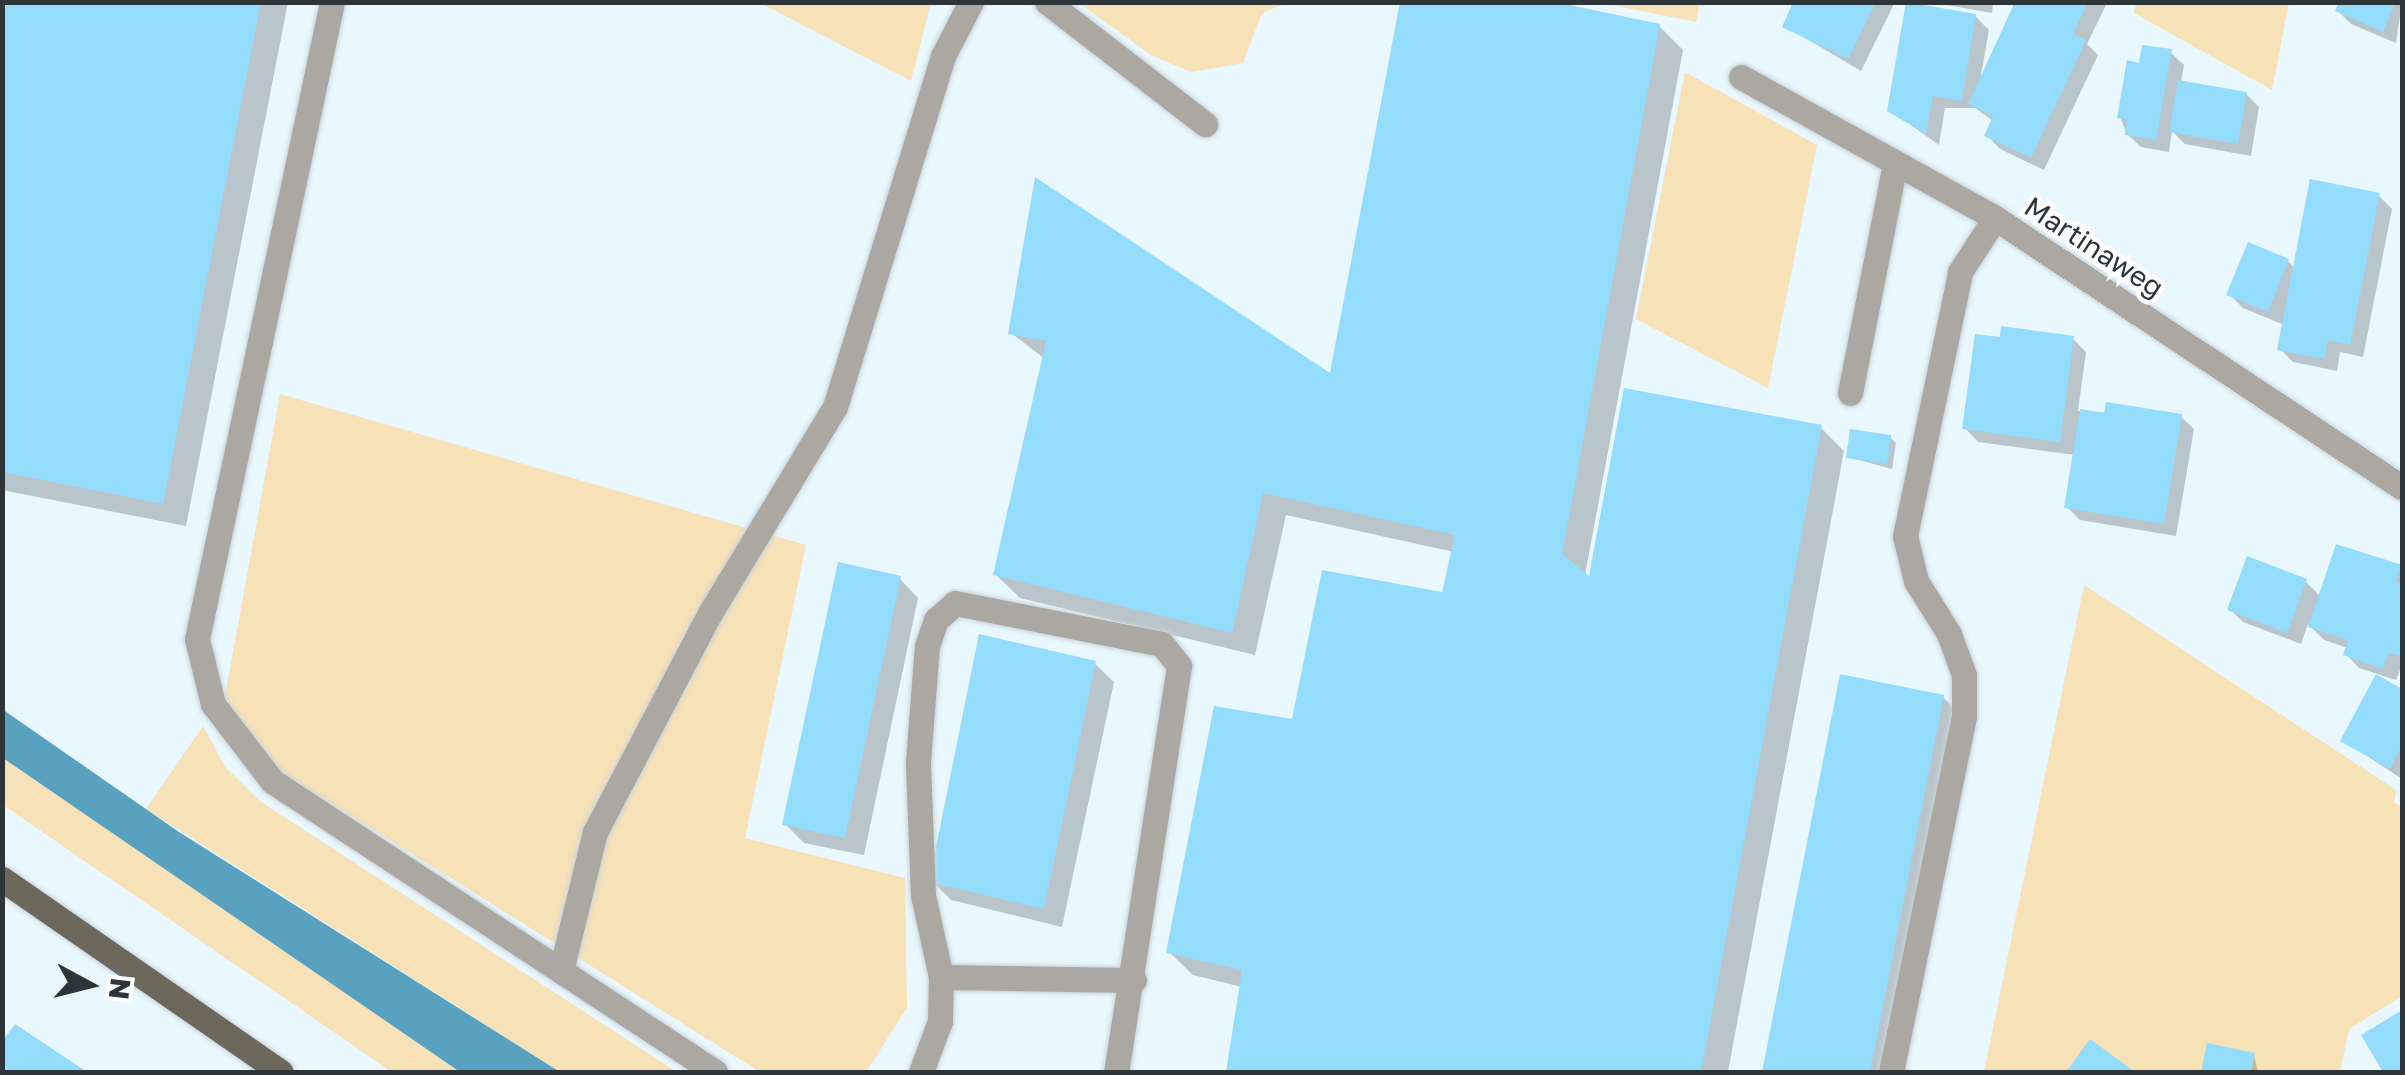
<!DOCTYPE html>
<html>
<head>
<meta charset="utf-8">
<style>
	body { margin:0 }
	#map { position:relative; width:2405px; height:1075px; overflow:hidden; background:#e9f7fe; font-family:"Golos Text",sans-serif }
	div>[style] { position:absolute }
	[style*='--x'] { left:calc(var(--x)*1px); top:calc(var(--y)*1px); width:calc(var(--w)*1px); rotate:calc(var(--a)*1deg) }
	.green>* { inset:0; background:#f7e1b7 }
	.water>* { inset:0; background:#59a2bf }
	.shadow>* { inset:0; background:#0003 }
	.building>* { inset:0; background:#93dcfb }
	.roads { filter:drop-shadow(0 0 2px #c7d4da) drop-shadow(0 0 2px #c7d4da) }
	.minor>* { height:25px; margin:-12.5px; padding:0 12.5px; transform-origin:12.5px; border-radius:12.5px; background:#aba7a1 }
	.major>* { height:25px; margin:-12.5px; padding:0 12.5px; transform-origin:12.5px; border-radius:12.5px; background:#6d685c }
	span { translate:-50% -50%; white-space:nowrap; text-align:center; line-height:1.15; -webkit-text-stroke:9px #fff; paint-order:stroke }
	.street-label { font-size:28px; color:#2e3538 }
	.frame { position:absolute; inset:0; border:5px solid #2e3538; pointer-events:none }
	.north { position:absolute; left:40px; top:935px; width:100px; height:100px; -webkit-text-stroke:8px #fff; paint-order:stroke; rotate:97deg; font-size:28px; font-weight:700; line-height:40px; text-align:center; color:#2e3538 }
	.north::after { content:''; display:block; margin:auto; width:35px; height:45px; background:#2e3538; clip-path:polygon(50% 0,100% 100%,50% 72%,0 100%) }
</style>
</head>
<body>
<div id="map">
	<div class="green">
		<div style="clip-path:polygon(760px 3px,931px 3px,911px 81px)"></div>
		<div style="clip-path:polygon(1079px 3px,1287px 3px,1262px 13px,1243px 63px,1191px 72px,1151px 55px)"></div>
		<div style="clip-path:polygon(1602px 3px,1700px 3px,1696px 22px)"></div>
		<div style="clip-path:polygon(2136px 3px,2289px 3px,2272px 90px,2134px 13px)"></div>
		<div style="clip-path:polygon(1685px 72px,1817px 145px,1768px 388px,1636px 319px)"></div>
		<div style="clip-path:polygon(280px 394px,806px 545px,745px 838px,905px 878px,907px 1008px,866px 1072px,760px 1072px,269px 764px,225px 696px)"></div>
		<div style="clip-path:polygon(2084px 585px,2396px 790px,2394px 802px,2402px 807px,2402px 996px,2349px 1029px,2340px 1072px,1984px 1072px)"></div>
		<div style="clip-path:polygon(203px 726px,226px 768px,261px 802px,677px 1072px,560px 1072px,146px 809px)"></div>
		<div style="clip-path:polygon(2px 758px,3px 758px,460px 1072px,392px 1072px,3px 805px)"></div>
	</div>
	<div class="water">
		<div style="clip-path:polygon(2px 709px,179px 832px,560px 1072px,460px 1072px,3px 758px)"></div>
	</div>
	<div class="shadow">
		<div style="clip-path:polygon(2px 2px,288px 2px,186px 526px,2px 490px)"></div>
		<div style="clip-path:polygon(1796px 2px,1895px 2px,1861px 71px,1785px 26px)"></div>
		<div style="clip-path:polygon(1929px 2px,1993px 2px,1992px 13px)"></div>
		<div style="clip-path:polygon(2018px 2px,2106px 5px,2087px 44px,2098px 55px,2044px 170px,2000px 149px,1987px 135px,1993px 121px,1975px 108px,1945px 108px,1939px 145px,1890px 110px,1975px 16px,1989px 30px,1980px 81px)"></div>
		<div style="clip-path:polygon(2342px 2px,2402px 2px,2396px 43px,2351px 24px,2338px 11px)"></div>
		<div style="clip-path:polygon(1659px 26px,1683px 50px,1585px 575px,1591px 580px,1821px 428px,1844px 451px,1728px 1072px,1228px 1072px,1242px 987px,1193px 975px,1169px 952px,1294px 722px,1444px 595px,1454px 552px,1286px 515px,1255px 655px,1020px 598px,996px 575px,1045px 359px,1011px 333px,1331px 378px)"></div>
		<div style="clip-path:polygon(2170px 52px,2184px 65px,2181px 83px,2246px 94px,2259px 107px,2251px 156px,2185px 144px,2172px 131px,2169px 152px,2141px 147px,2127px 134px,2120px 117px,2141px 66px)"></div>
		<div style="clip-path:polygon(2378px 195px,2392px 209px,2363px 357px,2340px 352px,2337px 371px,2293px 362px,2280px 349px,2284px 325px,2243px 308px,2229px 294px,2288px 261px,2295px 269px)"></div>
		<div style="clip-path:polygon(2073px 339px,2086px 352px,2078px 411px,2180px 416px,2194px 429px,2176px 536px,2080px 520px,2067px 507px,2075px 455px,1978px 442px,1965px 428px,2002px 340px)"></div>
		<div style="clip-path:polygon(1890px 437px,1896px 443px,1892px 469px,1848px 457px)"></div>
		<div style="clip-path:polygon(2400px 567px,2402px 665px,2396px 680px,2359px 668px,2346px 654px,2348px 648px,2324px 640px,2308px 624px,2301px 644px,2243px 622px,2230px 609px,2306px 582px,2321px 597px)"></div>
		<div style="clip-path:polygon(899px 578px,918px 598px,864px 855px,804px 843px,785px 824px)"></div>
		<div style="clip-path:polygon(1094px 663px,1114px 682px,1062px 927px,951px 900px,932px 881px)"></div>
		<div style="clip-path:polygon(1842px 677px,1943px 697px,1966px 720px,1898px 1072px,1765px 1072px)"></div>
		<div style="clip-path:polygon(2377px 677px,2402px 691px,2402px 779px,2343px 740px)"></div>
		<div style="clip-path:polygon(2209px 1046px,2254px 1056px,2258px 1072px,2203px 1072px)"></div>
	</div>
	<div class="building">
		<div style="clip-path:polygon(2px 2px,261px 2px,163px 504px,2px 472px)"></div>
		<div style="clip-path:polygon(1400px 2px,1555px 2px,1660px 24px,1562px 554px,1589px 576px,1624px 388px,1822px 425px,1701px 1072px,1226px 1072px,1242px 970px,1166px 953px,1214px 706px,1292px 719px,1322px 570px,1442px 592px,1455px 535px,1263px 493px,1232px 633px,993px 575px,1046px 341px,1008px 334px,1035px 177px,1330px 373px)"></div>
		<div style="clip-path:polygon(1793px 2px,1876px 2px,1848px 59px,1782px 27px)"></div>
		<div style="clip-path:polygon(1906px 2px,1976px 14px,1962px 101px,1933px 96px,1926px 134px,1887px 111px)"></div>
		<div style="clip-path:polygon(2015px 2px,2088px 2px,2073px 34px,2086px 40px,2031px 158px,1984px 136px,1993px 116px,1968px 104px)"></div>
		<div style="clip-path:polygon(2339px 2px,2395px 2px,2383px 32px,2335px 11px)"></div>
		<div style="clip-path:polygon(2142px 45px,2172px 49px,2156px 140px,2125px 135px,2127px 120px,2117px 118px,2127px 60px,2139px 63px)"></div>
		<div style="clip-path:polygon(2178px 80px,2247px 92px,2238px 144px,2169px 132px)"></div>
		<div style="clip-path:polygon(2310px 179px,2380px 193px,2350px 345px,2328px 340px,2324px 359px,2277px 350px)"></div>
		<div style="clip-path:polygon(2248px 242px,2289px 259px,2268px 312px,2226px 295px)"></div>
		<div style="clip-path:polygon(2001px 326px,2074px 336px,2060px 442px,1962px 429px,1975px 334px,2000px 337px)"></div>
		<div style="clip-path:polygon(2106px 402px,2182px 414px,2164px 524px,2064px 508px,2080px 409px,2104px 413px)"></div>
		<div style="clip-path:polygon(1850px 429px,1891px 435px,1887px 464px,1846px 458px)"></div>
		<div style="clip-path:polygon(2336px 544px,2402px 565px,2396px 582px,2402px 584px,2402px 657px,2388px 653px,2383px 669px,2343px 655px,2348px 640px,2308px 627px)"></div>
		<div style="clip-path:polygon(2247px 556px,2307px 579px,2287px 633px,2227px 610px)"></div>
		<div style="clip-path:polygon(838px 562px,901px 576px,845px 838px,782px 825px)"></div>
		<div style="clip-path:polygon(979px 634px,1096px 661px,1044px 909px,929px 882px)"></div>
		<div style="clip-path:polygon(1840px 674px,1944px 695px,1870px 1072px,1762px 1072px)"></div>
		<div style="clip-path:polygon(2376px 674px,2402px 689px,2402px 745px,2390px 769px,2340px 741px)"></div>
		<div style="clip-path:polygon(2402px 1010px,2402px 1072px,2383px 1072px,2361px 1035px)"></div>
		<div style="clip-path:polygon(15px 1024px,87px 1072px,2px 1072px,2px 1042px)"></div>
		<div style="clip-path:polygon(2090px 1039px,2135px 1072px,2066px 1072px)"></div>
		<div style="clip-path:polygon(2207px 1043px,2255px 1053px,2251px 1072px,2201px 1072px)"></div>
	</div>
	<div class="roads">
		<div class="minor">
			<div style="--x:332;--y:2;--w:651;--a:101.97"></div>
			<div style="--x:197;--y:639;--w:67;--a:76.2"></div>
			<div style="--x:213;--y:704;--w:97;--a:52.5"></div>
			<div style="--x:272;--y:781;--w:530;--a:33.3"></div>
			<div style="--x:1047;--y:2;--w:200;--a:37.7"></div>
			<div style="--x:1741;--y:77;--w:291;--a:29"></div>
			<div style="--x:1995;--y:218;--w:488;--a:33.5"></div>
			<div style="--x:1850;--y:393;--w:234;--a:-78.9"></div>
			<div style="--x:561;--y:971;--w:143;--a:-76.3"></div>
			<div style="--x:595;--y:832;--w:247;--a:-62.3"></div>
			<div style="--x:710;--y:613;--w:241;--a:-58.8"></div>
			<div style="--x:835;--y:407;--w:367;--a:-72.9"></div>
			<div style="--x:943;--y:56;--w:61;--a:-62.6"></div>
			<div style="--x:941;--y:977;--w:193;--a:0.9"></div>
			<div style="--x:921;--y:1072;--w:54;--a:-69.6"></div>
			<div style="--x:940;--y:1021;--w:44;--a:-88.7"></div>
			<div style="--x:941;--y:977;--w:84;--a:-102.4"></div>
			<div style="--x:923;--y:895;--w:133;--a:-92.2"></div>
			<div style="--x:918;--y:762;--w:116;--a:-85.6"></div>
			<div style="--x:927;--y:646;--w:28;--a:-71"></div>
			<div style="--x:936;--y:620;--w:25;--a:-42"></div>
			<div style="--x:955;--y:603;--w:211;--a:11.2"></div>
			<div style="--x:1162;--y:644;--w:28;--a:52"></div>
			<div style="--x:1179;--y:666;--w:411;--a:98.8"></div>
			<div style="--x:1891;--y:1072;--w:363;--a:-78.4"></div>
			<div style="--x:1964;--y:716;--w:41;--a:-90"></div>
			<div style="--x:1964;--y:675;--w:44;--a:-110.1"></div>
			<div style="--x:1949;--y:634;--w:62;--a:-121.9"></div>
			<div style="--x:1916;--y:581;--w:46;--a:-103.7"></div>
			<div style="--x:1905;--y:536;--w:270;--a:-78.2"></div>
			<div style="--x:1960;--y:272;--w:64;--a:-57.1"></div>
		</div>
		<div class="major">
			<div style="--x:2;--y:879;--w:339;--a:34.7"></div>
		</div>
	</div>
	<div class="street-label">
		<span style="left:2094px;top:247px;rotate:33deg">Martinaweg</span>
	</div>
	<div class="frame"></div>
	<div class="north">N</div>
</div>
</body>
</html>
